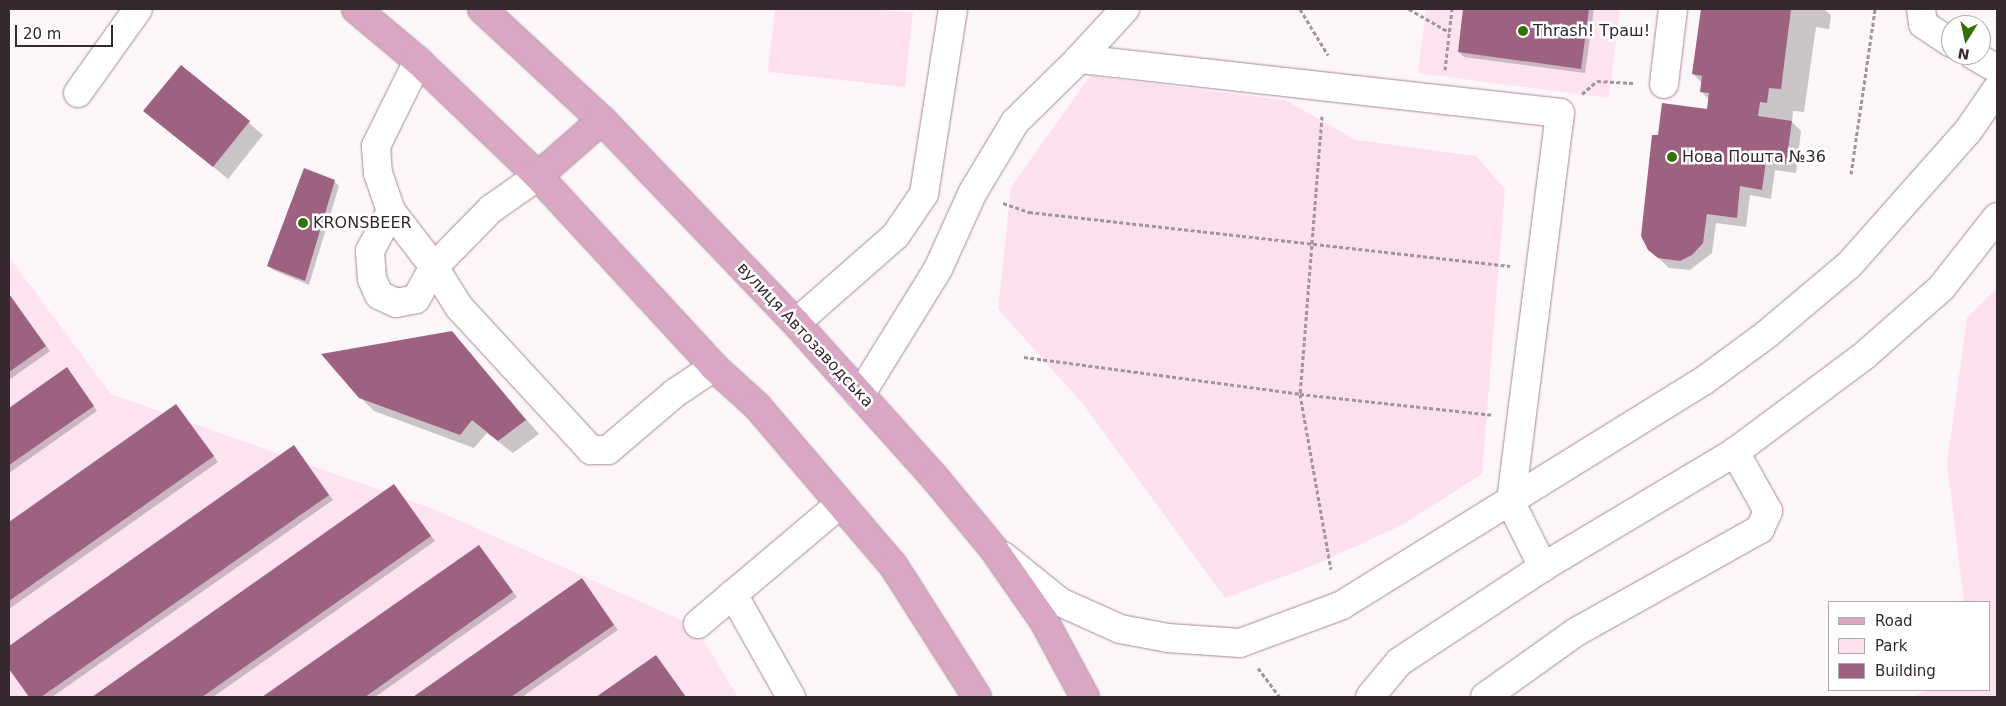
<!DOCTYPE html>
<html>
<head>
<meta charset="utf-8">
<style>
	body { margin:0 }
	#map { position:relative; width:2006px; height:706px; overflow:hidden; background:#fdf6f9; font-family:"DejaVu Sans",sans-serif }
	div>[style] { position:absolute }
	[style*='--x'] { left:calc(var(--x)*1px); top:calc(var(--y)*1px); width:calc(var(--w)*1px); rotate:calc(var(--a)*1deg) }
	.built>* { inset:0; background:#fde3f0 }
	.green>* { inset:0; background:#fce0ee }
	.shadow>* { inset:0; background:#0003 }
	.building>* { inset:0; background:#9d6181 }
	.path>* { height:3px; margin-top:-1.5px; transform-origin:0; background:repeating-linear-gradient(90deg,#9f959a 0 4px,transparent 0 6.5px) }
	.roads { filter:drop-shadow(0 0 1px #a88798) drop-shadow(0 0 1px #a88798) }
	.minor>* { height:28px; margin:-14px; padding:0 14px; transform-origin:14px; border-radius:14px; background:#fff }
	.major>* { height:28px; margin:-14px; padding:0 14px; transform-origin:14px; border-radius:14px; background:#d9a7c3 }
	.dots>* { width:14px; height:14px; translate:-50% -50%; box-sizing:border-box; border:2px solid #fff; border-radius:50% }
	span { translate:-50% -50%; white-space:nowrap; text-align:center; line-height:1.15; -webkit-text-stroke:5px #fff; paint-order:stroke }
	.poi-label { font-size:16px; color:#35282f }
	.left { translate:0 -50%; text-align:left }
	.street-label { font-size:16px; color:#35282f }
	.frame { position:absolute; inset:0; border:10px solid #35282f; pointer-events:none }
	.legend { position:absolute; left:1828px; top:601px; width:162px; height:90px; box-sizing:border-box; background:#fff; border:1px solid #aea9ac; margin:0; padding:6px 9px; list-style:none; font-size:15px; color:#35282f }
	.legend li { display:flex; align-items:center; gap:10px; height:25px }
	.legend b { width:25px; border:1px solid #aea9ac }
	.north { position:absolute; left:1941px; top:15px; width:50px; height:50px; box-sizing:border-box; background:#fff; border:1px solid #aea9ac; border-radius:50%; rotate:190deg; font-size:14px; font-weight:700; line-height:20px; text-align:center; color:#35282f }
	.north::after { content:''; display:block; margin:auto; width:18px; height:22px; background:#337107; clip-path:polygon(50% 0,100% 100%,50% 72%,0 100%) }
	.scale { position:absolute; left:15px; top:25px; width:98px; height:22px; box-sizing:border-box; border:2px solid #35282f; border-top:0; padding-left:6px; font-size:15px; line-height:18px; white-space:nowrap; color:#35282f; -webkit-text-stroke:4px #fff; paint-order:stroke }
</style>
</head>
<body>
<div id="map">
	<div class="built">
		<div style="clip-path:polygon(1426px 9px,1620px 9px,1609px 98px,1418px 73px)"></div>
		<div style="clip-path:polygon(9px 257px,111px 394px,431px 508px,695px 626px,738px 697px,9px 697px)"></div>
	</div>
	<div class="green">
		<div style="clip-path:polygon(775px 9px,873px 9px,913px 13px,905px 87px,768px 72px)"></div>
		<div style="clip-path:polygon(1090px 76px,1285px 100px,1356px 140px,1476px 156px,1505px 189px,1482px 474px,1402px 525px,1315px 565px,1225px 598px,1083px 404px,998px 309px,1011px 187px)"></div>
		<div style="clip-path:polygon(1997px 288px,1997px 697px,1914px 697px,1926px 690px,1990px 690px,1990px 602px,1964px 602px,1947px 463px,1967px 318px)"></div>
	</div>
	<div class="shadow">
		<div style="clip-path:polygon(1465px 9px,1594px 9px,1585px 73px,1464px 57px,1459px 52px)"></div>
		<div style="clip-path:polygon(1702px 9px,1824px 9px,1831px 15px,1829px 29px,1816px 27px,1804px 112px,1793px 111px,1792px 122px,1801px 131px,1796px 173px,1775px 170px,1771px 199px,1750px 195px,1746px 227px,1716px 223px,1712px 253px,1690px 270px,1669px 268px,1649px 249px,1659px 136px,1711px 111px,1709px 100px,1701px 91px,1702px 83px,1693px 74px)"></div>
		<div style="clip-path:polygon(181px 66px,263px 135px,228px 179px,145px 111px)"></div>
		<div style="clip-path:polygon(334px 181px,339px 186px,309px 285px,273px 270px,269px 266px)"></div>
		<div style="clip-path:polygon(9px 294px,50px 351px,9px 380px)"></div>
		<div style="clip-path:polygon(452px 332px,539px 434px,513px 453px,487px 433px,474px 448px,374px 411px,360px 397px)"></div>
		<div style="clip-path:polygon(67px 369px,97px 411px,9px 473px,9px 410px)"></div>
		<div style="clip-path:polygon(176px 405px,218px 462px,9px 609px,9px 523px)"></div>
		<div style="clip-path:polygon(294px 447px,333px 500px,52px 697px,31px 697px,9px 666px,9px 648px)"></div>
		<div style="clip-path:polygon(394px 485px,435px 541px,213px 697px,94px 697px)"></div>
		<div style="clip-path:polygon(479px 546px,517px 597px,375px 697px,264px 697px)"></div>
		<div style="clip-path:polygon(582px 580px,618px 630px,522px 697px,415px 697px)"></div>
		<div style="clip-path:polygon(656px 657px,686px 697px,598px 697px)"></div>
	</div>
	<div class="building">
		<div style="clip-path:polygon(1463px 9px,1589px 9px,1581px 69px,1458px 52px)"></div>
		<div style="clip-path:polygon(1701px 9px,1791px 9px,1781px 89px,1769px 88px,1767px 103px,1760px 102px,1758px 116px,1792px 121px,1786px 164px,1766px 161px,1762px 190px,1740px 186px,1737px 218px,1707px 214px,1703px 243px,1692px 255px,1680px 261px,1658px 258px,1648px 250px,1641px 236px,1652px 135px,1658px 135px,1662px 103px,1707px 109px,1709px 93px,1700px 92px,1702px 76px,1692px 74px)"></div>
		<div style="clip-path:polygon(181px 65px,250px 121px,213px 167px,143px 111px)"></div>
		<div style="clip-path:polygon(304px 168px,335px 180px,305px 281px,267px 266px)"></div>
		<div style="clip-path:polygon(9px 294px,46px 346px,9px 372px)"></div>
		<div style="clip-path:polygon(452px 331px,526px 420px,498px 441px,472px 420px,460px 435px,359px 398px,321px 354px)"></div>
		<div style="clip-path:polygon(67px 367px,94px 406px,9px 465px,9px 408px)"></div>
		<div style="clip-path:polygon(176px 404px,214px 456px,9px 601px,9px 522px)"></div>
		<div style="clip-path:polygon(294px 445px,329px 495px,41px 697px,29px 697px,9px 669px,9px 646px)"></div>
		<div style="clip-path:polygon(394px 484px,431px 536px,202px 697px,92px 697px)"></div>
		<div style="clip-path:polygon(479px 545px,513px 592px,365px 697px,262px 697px)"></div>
		<div style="clip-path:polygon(582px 578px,614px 625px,511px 697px,413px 697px)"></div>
		<div style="clip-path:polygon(656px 655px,686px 697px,596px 697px)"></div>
	</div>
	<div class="path">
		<div style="--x:1300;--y:9;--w:54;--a:58.7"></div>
		<div style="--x:1409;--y:9;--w:46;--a:29.9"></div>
		<div style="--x:1445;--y:70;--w:61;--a:-83.5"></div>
		<div style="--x:1582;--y:94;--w:20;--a:-41"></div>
		<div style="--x:1597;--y:81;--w:37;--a:3"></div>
		<div style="--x:1322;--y:116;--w:279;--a:94.5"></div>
		<div style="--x:1300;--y:394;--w:178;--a:80"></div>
		<div style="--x:1851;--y:174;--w:167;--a:-81.7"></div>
		<div style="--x:1003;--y:203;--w:28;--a:19"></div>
		<div style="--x:1029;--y:212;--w:484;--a:6.4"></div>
		<div style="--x:1024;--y:357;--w:278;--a:7.6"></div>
		<div style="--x:1300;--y:394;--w:193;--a:6.2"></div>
		<div style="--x:1258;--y:668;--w:36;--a:53"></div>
	</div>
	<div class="roads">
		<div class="minor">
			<div style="--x:1921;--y:9;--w:15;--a:82"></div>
			<div style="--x:1923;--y:24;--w:34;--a:34"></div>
			<div style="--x:1973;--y:55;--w:28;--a:30"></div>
			<div style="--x:1079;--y:59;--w:68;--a:-47.4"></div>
			<div style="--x:418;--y:61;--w:95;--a:116.3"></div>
			<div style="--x:376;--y:146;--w:27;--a:86"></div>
			<div style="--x:378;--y:173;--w:40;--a:71.1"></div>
			<div style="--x:391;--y:211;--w:71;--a:52.5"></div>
			<div style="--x:434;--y:267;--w:47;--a:58"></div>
			<div style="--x:459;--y:307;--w:195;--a:47.3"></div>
			<div style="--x:591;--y:450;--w:17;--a:0"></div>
			<div style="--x:608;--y:450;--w:88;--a:-40.4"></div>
			<div style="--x:675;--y:393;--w:47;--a:-33.7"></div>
			<div style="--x:1664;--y:84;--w:76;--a:-83.2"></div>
			<div style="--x:78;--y:93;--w:103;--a:-54.5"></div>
			<div style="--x:391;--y:211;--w:45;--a:117.7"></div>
			<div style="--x:370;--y:251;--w:28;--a:86"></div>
			<div style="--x:372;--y:279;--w:17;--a:66"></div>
			<div style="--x:379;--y:295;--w:19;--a:25"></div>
			<div style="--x:396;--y:303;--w:20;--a:-11"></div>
			<div style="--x:416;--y:299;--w:37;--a:-61"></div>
			<div style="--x:434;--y:267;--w:81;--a:-45.5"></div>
			<div style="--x:491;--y:209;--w:57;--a:-35.1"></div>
			<div style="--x:796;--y:323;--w:133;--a:-41.3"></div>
			<div style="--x:896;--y:235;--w:50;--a:-55.7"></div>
			<div style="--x:924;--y:194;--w:187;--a:-81.1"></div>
			<div style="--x:860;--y:395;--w:148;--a:-58.2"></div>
			<div style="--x:938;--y:269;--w:85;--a:-65.6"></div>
			<div style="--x:973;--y:192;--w:82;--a:-59"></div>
			<div style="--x:1015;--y:122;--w:90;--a:-44.5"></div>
			<div style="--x:1079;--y:59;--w:484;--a:6.4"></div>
			<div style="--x:1560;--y:113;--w:393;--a:97.2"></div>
			<div style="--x:1511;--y:503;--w:72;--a:63.4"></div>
			<div style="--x:1003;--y:556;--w:73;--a:38.9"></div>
			<div style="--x:1060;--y:602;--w:66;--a:24.2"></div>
			<div style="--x:1120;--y:629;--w:49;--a:10.6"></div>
			<div style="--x:1168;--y:638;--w:72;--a:4"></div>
			<div style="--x:1240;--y:643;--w:109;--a:-20.4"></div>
			<div style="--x:1342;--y:605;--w:423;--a:-31.8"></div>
			<div style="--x:1702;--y:382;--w:81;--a:-36.4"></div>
			<div style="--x:1767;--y:334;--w:107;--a:-40.1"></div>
			<div style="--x:1849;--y:265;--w:179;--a:-48.4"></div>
			<div style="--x:1968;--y:131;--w:51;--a:-55.4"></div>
			<div style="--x:733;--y:594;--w:118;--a:60.6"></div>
			<div style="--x:698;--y:624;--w:186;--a:-40.2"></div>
			<div style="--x:1370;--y:697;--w:45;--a:-50.4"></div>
			<div style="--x:1399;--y:662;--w:173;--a:-33.4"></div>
			<div style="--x:1543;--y:567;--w:224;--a:-30.9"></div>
			<div style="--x:1735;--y:452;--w:162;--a:-36.7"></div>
			<div style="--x:1865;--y:355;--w:103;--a:-41.4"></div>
			<div style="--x:1942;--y:287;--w:89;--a:-51.8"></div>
			<div style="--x:1485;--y:697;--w:112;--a:-35.5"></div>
			<div style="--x:1576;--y:632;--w:211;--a:-29.2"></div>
			<div style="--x:1760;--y:529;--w:20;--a:-66"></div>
			<div style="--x:1768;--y:511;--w:68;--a:-119.2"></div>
		</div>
		<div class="major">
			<div style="--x:356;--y:9;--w:81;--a:40"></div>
			<div style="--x:418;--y:61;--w:166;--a:43.8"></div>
			<div style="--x:538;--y:176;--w:260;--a:47.3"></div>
			<div style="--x:714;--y:367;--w:58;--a:42.2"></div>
			<div style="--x:757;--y:406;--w:209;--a:49.5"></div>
			<div style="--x:893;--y:565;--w:156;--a:57.5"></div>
			<div style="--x:482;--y:9;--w:163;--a:42.8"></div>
			<div style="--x:602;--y:120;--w:281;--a:46.3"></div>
			<div style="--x:796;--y:323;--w:208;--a:48.1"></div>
			<div style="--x:935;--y:478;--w:91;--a:50.4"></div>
			<div style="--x:993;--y:548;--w:89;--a:55.1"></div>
			<div style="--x:1044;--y:621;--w:86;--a:61.7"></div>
			<div style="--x:538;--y:176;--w:85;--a:-41.2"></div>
		</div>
	</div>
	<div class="dots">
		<div style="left:1523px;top:31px;background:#337107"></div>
		<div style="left:1672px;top:157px;background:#337107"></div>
		<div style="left:303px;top:223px;background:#337107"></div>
	</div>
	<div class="poi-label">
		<span class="left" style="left:1533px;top:31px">Thrash! Траш!</span>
		<span class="left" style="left:1682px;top:157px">Нова Пошта №36</span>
		<span class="left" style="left:313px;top:223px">KRONSBEER</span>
	</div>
	<div class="street-label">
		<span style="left:805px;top:335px;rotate:47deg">вулиця Автозаводська</span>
	</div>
	<div class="frame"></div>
	<ul class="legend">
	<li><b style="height:6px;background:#d9a7c3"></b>Road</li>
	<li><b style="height:14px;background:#fce0ee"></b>Park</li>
	<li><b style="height:14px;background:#9d6181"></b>Building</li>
	</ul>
	<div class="north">N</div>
	<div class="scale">20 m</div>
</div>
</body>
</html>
